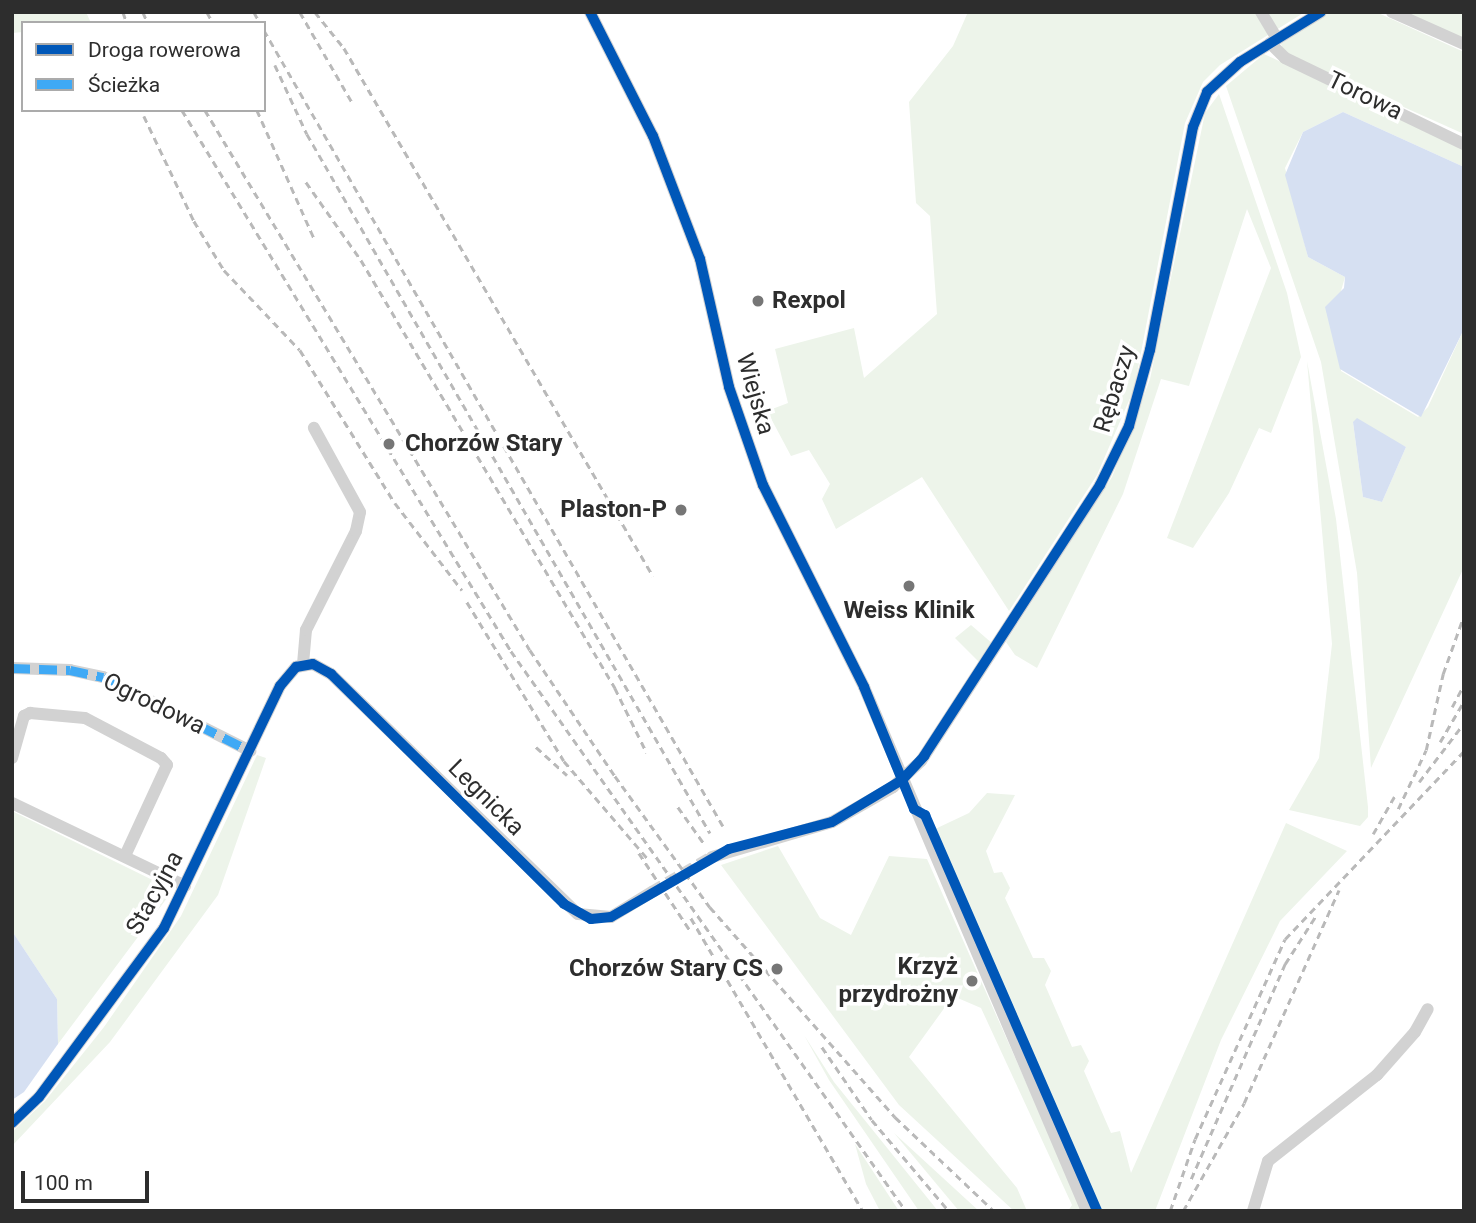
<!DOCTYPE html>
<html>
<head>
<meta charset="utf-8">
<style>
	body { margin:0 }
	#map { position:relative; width:1476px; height:1223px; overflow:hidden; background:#fff; font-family:Roboto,sans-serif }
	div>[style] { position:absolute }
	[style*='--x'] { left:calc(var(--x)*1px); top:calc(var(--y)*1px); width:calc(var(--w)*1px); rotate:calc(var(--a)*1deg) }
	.green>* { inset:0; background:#edf4ea }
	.water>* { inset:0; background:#d6e0f2 }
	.minor-tunnel>* { height:12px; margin-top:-6px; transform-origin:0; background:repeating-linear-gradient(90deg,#d5d5d5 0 12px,transparent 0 18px) }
	.minor>* { height:12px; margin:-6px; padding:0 6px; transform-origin:6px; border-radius:6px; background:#d2d2d2 }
	.rail>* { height:2.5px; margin-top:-1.25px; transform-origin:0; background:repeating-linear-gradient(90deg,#b9b9b9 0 7px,transparent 0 12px) }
	.quiet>* { height:9px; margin-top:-4.5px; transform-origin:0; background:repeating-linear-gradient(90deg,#3fa9f5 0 18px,transparent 0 27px) }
	.cycleway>* { height:10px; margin:-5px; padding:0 5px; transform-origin:5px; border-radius:5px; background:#0057b8 }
	.dots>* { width:19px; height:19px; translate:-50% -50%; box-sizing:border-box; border:4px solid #fff; border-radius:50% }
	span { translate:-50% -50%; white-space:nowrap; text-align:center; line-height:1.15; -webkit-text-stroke:7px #fff; paint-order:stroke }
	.street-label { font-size:24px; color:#2d2d2d }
	.poi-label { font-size:24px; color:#2d2d2d; font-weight:700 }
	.left { translate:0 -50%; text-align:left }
	.right { translate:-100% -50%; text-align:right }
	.frame { position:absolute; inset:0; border:14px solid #2d2d2d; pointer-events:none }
	.legend { position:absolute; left:21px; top:21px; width:245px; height:91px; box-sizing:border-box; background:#fff; border:2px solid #ababab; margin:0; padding:9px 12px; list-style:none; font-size:21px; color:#2d2d2d }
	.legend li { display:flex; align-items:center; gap:14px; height:35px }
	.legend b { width:35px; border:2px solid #ababab }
	.scale { position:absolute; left:21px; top:1171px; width:128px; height:32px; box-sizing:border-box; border:4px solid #2d2d2d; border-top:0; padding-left:9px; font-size:21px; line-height:24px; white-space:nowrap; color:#2d2d2d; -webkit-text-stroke:5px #fff; paint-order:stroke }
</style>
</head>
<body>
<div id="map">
	<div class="green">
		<div style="clip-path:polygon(12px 12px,86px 12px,91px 23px,23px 23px,23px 32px,12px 33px)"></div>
		<div style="clip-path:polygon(968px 12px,1305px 12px,1220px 65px,1203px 82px,1185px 123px,1134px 389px,1097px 475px,1009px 611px,922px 477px,836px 529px,822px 499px,830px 484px,809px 450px,791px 456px,767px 411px,788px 403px,775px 349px,854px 328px,864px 378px,937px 314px,930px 216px,916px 203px,909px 102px,953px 46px)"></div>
		<div style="clip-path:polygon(1329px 12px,1376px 12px,1464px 52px,1464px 134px,1285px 54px,1281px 44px)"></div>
		<div style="clip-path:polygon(1400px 12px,1464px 12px,1464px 40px)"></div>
		<div style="clip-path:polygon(evenodd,1264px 54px,1464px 148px,1464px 167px,1343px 112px,1303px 132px,1285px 168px,1308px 257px,1345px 277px,1341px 291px,1341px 371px,1418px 417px,1428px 407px,1464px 329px,1464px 567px,1371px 768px,1357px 573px,1321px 362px,1226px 86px,1264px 54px,1353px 422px,1406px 447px,1382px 502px,1363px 497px,1353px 422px)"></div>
		<div style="clip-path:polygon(1219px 94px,1287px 293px,1301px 357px,1271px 433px,1259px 428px,1229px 493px,1193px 548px,1167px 538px,1271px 268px,1247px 209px,1189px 386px,1161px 379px,1123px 494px,1037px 668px,1015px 655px,1006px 642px,1112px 477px,1131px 430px,1150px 379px,1205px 113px)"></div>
		<div style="clip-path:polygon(1307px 361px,1336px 519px,1368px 807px,1368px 817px,1360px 826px,1289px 810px,1319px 758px,1332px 644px)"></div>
		<div style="clip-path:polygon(971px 625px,993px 644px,980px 663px,955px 638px)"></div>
		<div style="clip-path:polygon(257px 755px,266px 758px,218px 895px,110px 1042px,12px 1146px,12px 1132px,45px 1101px,104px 1027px,181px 916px)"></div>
		<div style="clip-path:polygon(987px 793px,1015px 795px,986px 851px,994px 873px,1002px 872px,1010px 888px,1005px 898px,1033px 958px,1044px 958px,1051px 971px,1045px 985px,1072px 1047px,1081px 1045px,1089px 1061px,1084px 1071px,1111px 1133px,1120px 1131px,1131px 1173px,1286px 823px,1347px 851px,1280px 921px,1221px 1040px,1155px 1211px,1099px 1211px,933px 830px,969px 813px)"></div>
		<div style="clip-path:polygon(12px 811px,173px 890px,58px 1044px,57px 999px,12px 931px)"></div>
		<div style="clip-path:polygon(778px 846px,820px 918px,851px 935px,889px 856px,927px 859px,1083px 1211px,1068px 1211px,1072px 1205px,981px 1008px,953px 996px,909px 1057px,1017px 1188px,1027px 1211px,1014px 1211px,899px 1105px,721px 865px)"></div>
		<div style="clip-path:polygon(804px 1035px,834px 1082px,938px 1211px,919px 1211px,829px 1080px)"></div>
		<div style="clip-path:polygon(894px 1133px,979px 1211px,959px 1211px)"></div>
		<div style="clip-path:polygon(855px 1144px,899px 1211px,880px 1211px,866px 1184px)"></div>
	</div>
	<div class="water">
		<div style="clip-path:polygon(1343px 112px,1464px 167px,1464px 329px,1421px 417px,1340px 369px,1325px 307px,1344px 288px,1345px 277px,1308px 257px,1285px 175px,1303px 132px)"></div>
		<div style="clip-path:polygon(1357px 418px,1406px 447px,1382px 502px,1363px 497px,1353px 422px)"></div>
		<div style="clip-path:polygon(12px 931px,57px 999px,58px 1044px,24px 1092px,12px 1100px)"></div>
	</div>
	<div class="minor-tunnel">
		<div style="--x:652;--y:892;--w:69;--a:-30.3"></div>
	</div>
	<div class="minor">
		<div style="--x:590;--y:12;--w:139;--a:63.1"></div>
		<div style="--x:653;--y:136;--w:132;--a:69.1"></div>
		<div style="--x:700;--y:259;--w:131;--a:77.2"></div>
		<div style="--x:729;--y:387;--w:104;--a:70.9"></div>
		<div style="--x:763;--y:485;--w:226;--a:63.4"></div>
		<div style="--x:864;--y:687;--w:569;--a:66.95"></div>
		<div style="--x:1261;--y:12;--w:31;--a:59"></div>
		<div style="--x:1392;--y:12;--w:79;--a:24"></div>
		<div style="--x:1270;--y:43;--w:21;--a:45"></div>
		<div style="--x:1285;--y:58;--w:199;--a:25.7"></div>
		<div style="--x:303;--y:664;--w:34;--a:-85"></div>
		<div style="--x:306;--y:630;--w:111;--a:-63.2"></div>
		<div style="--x:356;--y:531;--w:19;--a:-78"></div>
		<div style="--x:360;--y:512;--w:96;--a:-118.7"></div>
		<div style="--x:12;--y:668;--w:58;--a:2"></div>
		<div style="--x:70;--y:670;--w:34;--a:12"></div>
		<div style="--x:103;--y:677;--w:165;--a:26.7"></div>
		<div style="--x:12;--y:758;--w:44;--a:-74.1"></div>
		<div style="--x:24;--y:716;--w:7;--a:-27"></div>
		<div style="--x:30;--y:713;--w:55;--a:5.2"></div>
		<div style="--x:85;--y:718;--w:86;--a:27.8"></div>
		<div style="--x:161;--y:758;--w:9;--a:49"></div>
		<div style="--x:167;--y:765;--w:100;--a:114.8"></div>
		<div style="--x:12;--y:803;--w:192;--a:25.6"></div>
		<div style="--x:712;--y:857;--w:125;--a:-16.3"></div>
		<div style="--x:832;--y:822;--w:70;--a:-29.8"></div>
		<div style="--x:893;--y:787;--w:38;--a:-43"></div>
		<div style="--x:921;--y:761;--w:329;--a:-57"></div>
		<div style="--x:1100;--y:485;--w:66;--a:-63.8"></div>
		<div style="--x:1129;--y:426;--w:79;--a:-74.6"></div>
		<div style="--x:1150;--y:350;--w:227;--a:-79.1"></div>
		<div style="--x:1193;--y:127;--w:38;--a:-68"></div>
		<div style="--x:1207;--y:92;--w:45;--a:-42.3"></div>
		<div style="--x:1240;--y:62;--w:95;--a:-31.7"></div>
		<div style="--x:12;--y:1123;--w:37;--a:-44"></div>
		<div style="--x:39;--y:1097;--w:210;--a:-53.5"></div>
		<div style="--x:164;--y:928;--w:268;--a:-64.4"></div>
		<div style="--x:280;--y:686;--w:25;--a:-50"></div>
		<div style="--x:296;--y:667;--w:17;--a:-10"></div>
		<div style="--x:313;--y:664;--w:21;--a:29"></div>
		<div style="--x:331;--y:674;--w:344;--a:44.2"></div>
		<div style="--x:578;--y:914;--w:33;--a:5"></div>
		<div style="--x:611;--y:917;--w:48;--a:-31.4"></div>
		<div style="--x:1253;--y:1211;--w:52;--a:-73.3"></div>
		<div style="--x:1268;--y:1161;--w:139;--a:-38.3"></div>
		<div style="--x:1377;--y:1075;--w:57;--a:-48.5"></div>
		<div style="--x:1415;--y:1032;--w:26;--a:-61"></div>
	</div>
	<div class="rail">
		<div style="--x:123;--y:12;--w:12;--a:70"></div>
		<div style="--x:143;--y:12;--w:12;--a:66"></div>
		<div style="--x:207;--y:12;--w:13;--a:61"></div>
		<div style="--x:254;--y:12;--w:13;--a:61"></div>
		<div style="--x:300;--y:12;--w:104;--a:60"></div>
		<div style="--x:315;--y:12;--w:46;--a:51.1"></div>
		<div style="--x:344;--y:48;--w:612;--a:59.66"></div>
		<div style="--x:264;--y:30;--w:919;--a:60.03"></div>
		<div style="--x:275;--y:65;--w:76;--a:65.1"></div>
		<div style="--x:307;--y:134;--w:807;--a:60.03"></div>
		<div style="--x:182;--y:110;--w:633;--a:58.69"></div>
		<div style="--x:511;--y:651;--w:685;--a:54.8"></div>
		<div style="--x:205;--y:110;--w:630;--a:58.96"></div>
		<div style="--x:530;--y:650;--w:152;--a:56"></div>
		<div style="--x:615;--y:776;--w:162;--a:54.1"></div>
		<div style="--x:710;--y:907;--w:280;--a:48.6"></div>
		<div style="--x:895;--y:1117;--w:137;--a:43.5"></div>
		<div style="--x:257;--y:110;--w:140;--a:66"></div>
		<div style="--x:144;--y:116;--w:116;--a:64.5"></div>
		<div style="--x:194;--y:221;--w:57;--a:58.5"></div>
		<div style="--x:224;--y:270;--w:110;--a:46.5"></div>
		<div style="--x:300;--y:350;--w:180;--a:58.2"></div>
		<div style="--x:395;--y:503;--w:110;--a:52.4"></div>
		<div style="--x:306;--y:182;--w:95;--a:54.8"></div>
		<div style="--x:361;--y:260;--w:498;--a:59.3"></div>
		<div style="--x:615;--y:688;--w:72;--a:63.8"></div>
		<div style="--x:467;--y:602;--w:186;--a:58.6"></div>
		<div style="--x:564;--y:761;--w:129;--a:49.4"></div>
		<div style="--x:1452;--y:707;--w:26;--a:-62"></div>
		<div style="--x:1440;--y:742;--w:48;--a:-59.7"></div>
		<div style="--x:536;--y:747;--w:42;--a:42.1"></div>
		<div style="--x:1419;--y:782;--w:74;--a:-52.7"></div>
		<div style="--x:678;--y:807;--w:47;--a:54.6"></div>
		<div style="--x:1398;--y:809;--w:65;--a:-64.6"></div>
		<div style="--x:1426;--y:750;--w:78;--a:-77.4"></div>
		<div style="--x:1443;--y:674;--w:63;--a:-70.4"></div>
		<div style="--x:1373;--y:834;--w:43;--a:-60.4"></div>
		<div style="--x:639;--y:853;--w:95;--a:56.6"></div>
		<div style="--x:691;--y:918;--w:340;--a:59.6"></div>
		<div style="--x:822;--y:1047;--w:88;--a:55.6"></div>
		<div style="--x:872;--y:1120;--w:119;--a:49.8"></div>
		<div style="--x:1191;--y:1179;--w:235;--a:-66.4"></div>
		<div style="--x:1285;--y:964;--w:56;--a:-57.4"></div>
		<div style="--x:1170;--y:1211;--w:76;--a:-70.9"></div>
		<div style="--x:1195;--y:1139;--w:219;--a:-65.8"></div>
		<div style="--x:1285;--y:939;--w:260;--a:-46.4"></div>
		<div style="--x:1183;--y:1211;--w:124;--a:-60.5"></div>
		<div style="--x:1244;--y:1103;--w:233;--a:-66"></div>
	</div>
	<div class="quiet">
		<div style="--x:12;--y:668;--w:58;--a:2"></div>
		<div style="--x:70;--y:670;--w:34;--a:12"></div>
		<div style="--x:103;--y:677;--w:165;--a:26.7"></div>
	</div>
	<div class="cycleway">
		<div style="--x:590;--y:12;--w:139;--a:63.1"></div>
		<div style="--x:653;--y:136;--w:132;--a:69.1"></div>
		<div style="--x:700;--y:259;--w:131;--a:77.2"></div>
		<div style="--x:729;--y:387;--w:104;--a:70.9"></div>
		<div style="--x:763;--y:485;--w:226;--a:63.4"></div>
		<div style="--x:864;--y:687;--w:132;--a:67.7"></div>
		<div style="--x:914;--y:809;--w:13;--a:29"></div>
		<div style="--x:925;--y:815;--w:432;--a:66.5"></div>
		<div style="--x:12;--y:1123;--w:37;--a:-44"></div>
		<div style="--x:39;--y:1097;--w:210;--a:-53.5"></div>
		<div style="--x:164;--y:928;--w:268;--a:-64.4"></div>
		<div style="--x:280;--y:686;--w:25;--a:-50"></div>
		<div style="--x:296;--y:667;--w:17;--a:-10"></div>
		<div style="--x:313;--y:664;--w:21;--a:29"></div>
		<div style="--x:331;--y:674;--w:327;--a:44.6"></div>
		<div style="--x:564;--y:904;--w:31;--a:29"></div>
		<div style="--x:591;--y:919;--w:20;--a:-6"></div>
		<div style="--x:611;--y:917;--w:136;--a:-30"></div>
		<div style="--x:729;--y:849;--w:106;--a:-14.7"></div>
		<div style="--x:832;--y:822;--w:82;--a:-31"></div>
		<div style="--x:902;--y:780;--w:33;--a:-47"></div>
		<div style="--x:924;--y:756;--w:323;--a:-57"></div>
		<div style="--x:1100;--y:485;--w:66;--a:-63.8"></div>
		<div style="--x:1129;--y:426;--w:79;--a:-74.6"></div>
		<div style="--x:1150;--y:350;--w:227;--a:-79.1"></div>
		<div style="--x:1193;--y:127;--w:38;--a:-68"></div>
		<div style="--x:1207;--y:92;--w:45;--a:-42.3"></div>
		<div style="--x:1240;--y:62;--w:95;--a:-31.7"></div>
	</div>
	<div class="dots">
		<div style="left:758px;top:301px;background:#767676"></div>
		<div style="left:389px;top:444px;background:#767676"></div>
		<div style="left:681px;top:510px;background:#767676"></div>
		<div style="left:909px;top:586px;background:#767676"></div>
		<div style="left:777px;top:969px;background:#767676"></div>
		<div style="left:972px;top:981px;background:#767676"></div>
	</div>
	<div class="street-label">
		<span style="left:1365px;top:96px;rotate:26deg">Torowa</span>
		<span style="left:1115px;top:389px;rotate:-73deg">Rębaczy</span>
		<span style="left:755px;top:394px;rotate:74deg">Wiejska</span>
		<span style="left:154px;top:704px;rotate:26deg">Ogrodowa</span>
		<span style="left:486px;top:798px;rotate:45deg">Legnicka</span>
		<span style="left:155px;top:893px;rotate:-61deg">Stacyjna</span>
	</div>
	<div class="poi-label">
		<span class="left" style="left:772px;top:301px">Rexpol</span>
		<span class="left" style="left:405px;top:444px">Chorzów Stary</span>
		<span class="right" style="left:667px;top:510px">Plaston-P</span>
		<span style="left:909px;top:611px">Weiss Klinik</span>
		<span class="right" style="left:958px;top:981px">Krzyż<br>przydrożny</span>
		<span class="right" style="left:763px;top:969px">Chorzów Stary CS</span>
	</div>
	<div class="frame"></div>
	<ul class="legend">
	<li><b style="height:9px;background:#0057b8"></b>Droga rowerowa</li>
	<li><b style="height:9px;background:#3fa9f5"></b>Ścieżka</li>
	</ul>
	<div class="scale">100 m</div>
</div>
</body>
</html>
